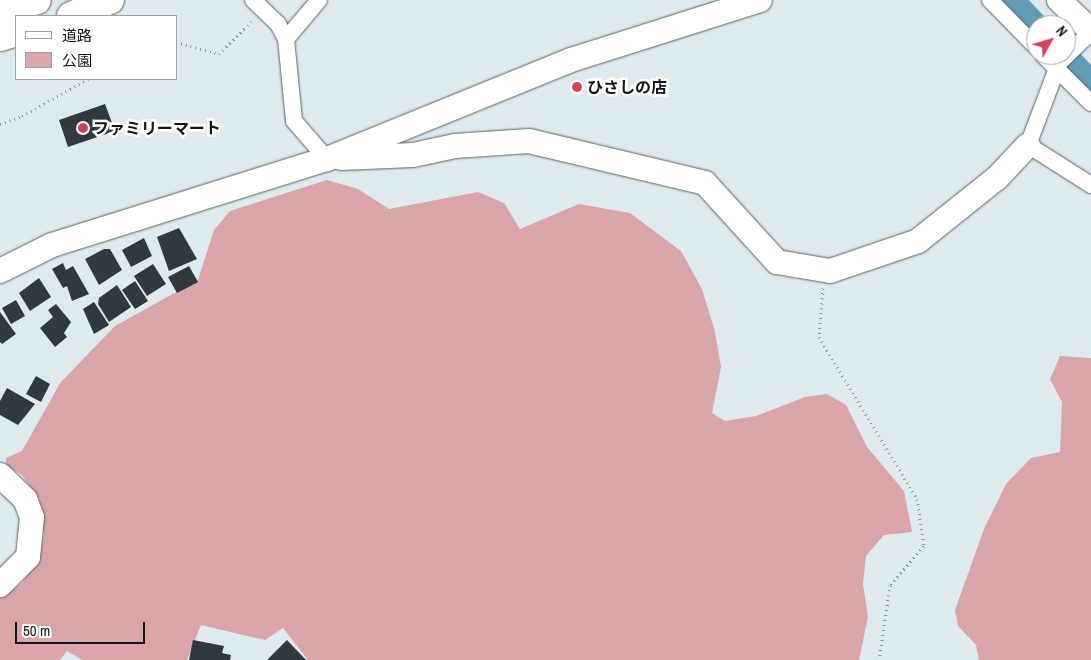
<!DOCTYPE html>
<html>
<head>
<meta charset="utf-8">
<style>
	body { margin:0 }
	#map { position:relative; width:1091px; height:660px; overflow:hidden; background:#dfeaef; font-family:"Archivo Narrow","Noto Sans JP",sans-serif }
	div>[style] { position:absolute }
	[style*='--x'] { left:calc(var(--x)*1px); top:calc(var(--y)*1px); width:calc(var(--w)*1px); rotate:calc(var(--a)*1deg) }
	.green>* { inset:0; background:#d9a5a8 }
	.river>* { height:31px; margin:-15.5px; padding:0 15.5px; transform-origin:15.5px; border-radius:15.5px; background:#5e9db5 }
	.building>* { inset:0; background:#30393d }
	.path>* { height:3px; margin-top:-1.5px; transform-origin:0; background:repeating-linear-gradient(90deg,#8b9396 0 1px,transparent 0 5px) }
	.roads { filter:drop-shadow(0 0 1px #586266) drop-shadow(0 0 1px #586266) }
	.street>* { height:16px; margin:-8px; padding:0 8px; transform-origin:8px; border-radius:8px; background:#fff }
	.secondary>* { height:24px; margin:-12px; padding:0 12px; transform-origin:12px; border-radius:12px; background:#fff }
	.highway>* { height:28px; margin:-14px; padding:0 14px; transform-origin:14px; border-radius:14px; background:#fff }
	.dots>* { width:14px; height:14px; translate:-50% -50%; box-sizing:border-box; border:2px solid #fff; border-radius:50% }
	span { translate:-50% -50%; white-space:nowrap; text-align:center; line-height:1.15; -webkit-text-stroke:5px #fff; paint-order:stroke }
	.poi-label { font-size:16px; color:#111516; font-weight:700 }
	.left { translate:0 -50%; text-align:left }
	.legend { position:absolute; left:15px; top:15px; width:162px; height:65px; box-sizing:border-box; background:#fff; border:1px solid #a0a1a2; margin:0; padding:6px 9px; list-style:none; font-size:15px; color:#111516 }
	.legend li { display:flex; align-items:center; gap:10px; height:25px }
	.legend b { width:25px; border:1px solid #a0a1a2 }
	.north { position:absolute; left:1026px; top:15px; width:50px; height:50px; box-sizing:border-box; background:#fff; border:1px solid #a0a1a2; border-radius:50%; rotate:51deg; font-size:14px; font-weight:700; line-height:20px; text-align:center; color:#111516 }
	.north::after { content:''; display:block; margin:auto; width:18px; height:22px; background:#d3435c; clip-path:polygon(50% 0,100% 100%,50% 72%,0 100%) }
	.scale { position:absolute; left:15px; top:622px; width:130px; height:22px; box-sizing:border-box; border:2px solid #111516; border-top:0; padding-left:6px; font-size:15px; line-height:18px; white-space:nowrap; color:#111516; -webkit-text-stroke:4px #fff; paint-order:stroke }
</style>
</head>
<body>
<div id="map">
	<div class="green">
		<div style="clip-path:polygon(327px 180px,358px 189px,389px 209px,478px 192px,504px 203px,520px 229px,579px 204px,630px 213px,681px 251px,702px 289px,715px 332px,721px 367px,712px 413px,725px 421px,756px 416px,805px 397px,827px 394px,846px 405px,867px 447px,904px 491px,912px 532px,884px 535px,866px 556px,863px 584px,868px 617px,859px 660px,308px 660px,283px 628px,265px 640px,201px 625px,187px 660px,82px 660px,67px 651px,60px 660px,0 660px,0 599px,22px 583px,39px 558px,44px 535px,39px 499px,22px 475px,6px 465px,6px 458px,22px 451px,60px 383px,115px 326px,198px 280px,214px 230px,230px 211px)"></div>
		<div style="clip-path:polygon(1060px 356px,1091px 358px,1091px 660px,979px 660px,976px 645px,958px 626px,955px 610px,984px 529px,1006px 484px,1031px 458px,1060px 452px,1062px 402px,1050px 379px)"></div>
	</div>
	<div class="river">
		<div style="--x:1007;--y:0;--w:42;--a:46"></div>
		<div style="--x:1060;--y:55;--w:45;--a:45.9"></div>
	</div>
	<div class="building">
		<div style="clip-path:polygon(105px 104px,115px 131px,68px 147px,59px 120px)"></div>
		<div style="clip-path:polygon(179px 228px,197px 259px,169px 271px,157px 237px)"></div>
		<div style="clip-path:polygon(144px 238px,152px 256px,131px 267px,122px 250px)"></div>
		<div style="clip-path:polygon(104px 249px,110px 249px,122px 270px,99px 285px,85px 259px)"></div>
		<div style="clip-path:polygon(63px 263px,66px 270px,73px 266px,89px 294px,72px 301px,67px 286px,63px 288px,52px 269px)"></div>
		<div style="clip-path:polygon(153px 264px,166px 284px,147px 296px,134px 276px)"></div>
		<div style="clip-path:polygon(189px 266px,198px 282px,177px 293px,168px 277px)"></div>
		<div style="clip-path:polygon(39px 278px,51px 297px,30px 311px,19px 293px)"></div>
		<div style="clip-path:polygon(135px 281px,148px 301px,135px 309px,122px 290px)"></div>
		<div style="clip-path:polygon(117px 285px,131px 307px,109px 322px,98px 304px,99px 298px)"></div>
		<div style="clip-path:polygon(16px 300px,25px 316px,11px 324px,2px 308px)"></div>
		<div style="clip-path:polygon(94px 302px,109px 325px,94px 334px,83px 309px)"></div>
		<div style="clip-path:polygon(56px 304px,71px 322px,64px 333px,67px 337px,55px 347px,40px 328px,53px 317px,48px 310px)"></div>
		<div style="clip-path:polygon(0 312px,16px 334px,2px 344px,0 342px)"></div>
		<div style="clip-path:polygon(36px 376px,50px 384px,41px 402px,26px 394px)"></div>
		<div style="clip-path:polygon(7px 388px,35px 404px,18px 425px,0 415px,0 401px)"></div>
		<div style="clip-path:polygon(193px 640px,224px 646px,222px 653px,231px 655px,230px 660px,189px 660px)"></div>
		<div style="clip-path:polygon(287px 640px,306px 660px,267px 660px)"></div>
	</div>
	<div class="path">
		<div style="--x:176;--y:42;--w:45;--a:15.6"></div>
		<div style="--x:219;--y:54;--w:48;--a:-45"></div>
		<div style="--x:0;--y:124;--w:23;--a:-20"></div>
		<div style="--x:22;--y:116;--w:76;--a:-29.3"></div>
		<div style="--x:823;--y:288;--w:49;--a:94.7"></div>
		<div style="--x:819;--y:337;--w:189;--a:58.8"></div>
		<div style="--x:917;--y:499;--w:48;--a:81.5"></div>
		<div style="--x:924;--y:546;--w:52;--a:131.1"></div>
		<div style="--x:890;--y:585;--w:76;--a:98.3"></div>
	</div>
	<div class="roads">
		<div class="street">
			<div style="--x:253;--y:0;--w:35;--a:44"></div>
			<div style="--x:278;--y:24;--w:17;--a:62"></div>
			<div style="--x:286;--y:39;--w:82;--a:84.4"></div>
			<div style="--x:294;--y:121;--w:50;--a:49"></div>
			<div style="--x:990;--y:0;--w:66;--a:45.6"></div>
			<div style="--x:1091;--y:32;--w:45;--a:135.9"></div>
			<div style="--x:1059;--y:63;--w:88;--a:110.7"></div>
			<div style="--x:1028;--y:145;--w:75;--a:32.4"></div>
			<div style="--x:286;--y:39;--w:51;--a:-49.8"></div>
			<div style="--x:1043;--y:55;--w:68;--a:45"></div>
		</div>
		<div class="secondary">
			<div style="--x:1059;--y:0;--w:45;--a:44.1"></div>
			<div style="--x:341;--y:158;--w:72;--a:-2.4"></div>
			<div style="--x:413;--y:155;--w:43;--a:-12.1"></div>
			<div style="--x:455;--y:146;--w:74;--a:-3.9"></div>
			<div style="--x:529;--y:141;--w:181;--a:13.4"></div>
			<div style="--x:705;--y:183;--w:107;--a:47.7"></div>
			<div style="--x:777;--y:262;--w:54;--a:9.6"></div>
			<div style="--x:830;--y:271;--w:93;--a:-18.8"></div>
			<div style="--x:918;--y:241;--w:101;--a:-38.6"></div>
			<div style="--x:997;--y:178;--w:45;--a:-46.8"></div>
			<div style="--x:0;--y:271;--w:58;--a:-26.6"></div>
			<div style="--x:52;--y:245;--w:288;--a:-17.4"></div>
			<div style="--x:327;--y:159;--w:263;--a:-22.1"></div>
			<div style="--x:571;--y:60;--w:198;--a:-17.6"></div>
			<div style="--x:0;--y:475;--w:35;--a:44"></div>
			<div style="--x:25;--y:499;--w:19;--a:69"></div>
			<div style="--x:32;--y:517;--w:40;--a:95.7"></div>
			<div style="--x:28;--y:557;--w:40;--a:135"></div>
		</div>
		<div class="highway">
			<div style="--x:0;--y:10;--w:38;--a:-15"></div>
			<div style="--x:71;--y:16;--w:42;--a:-22.3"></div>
			<div style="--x:0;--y:37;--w:17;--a:-17"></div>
		</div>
	</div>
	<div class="dots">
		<div style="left:577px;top:87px;background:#d3435c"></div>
		<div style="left:83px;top:128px;background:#d3435c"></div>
	</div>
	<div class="poi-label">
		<span class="left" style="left:587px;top:87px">ひさしの店</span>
		<span class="left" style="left:93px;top:128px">ファミリーマート</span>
	</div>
	<ul class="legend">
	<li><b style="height:6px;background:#fff"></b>道路</li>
	<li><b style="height:14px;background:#d9a5a8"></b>公園</li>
	</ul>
	<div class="north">N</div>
	<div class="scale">50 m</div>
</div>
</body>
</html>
